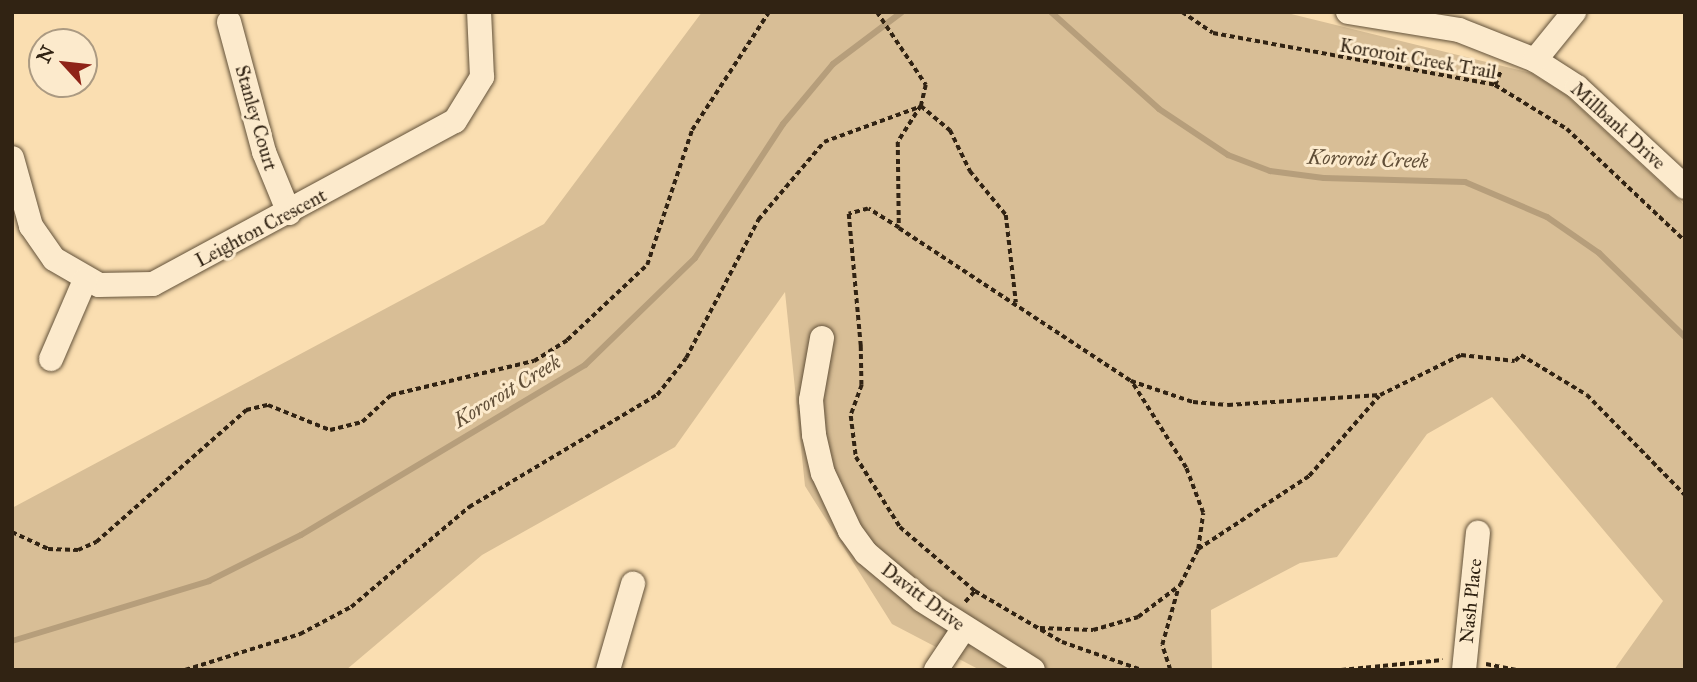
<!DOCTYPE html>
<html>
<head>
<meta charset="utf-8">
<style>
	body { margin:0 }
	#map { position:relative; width:1697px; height:682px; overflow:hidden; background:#fadeb1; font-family:"IM FELL Great Primer",serif }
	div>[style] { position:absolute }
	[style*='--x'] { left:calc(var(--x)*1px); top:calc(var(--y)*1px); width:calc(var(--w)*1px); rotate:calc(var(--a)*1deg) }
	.green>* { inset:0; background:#d8be96 }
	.stream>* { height:6px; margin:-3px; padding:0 3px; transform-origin:3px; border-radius:3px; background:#b69e7b }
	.path>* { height:3.5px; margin-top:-1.75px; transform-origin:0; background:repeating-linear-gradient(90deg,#312313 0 5px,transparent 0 8.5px) }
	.roads { filter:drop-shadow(0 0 2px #63523a) drop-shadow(0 0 2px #63523a) }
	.minor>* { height:24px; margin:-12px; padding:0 12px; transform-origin:12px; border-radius:12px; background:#fceacc }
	span { translate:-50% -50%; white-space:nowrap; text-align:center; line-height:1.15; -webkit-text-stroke:6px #fceacc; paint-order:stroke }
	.street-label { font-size:19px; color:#312313 }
	.water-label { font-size:21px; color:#604e37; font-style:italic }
	.frame { position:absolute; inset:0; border:14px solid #312313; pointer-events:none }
	.north { position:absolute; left:28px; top:28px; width:70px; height:70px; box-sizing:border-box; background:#fceacc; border:2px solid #ab9a82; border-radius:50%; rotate:297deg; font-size:19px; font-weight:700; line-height:28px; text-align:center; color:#312313 }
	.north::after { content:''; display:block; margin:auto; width:24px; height:32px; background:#8f2418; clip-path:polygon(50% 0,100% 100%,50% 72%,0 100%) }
</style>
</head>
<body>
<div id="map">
	<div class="green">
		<div style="clip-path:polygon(702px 12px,1283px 12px,1531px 73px,1566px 95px,1685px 205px,1685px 670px,1614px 670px,1663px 601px,1492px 397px,1427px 434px,1337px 557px,1300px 563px,1211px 610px,1212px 670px,980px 670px,892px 624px,805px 486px,785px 292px,675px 447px,482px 555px,346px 670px,12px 670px,12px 508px,544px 224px)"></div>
	</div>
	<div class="stream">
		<div style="--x:1051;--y:12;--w:145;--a:41.9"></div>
		<div style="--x:1159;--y:109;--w:83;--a:33.7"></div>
		<div style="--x:1228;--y:155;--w:45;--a:20.9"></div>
		<div style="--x:1270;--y:171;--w:54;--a:7.4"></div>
		<div style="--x:1324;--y:178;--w:141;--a:1.6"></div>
		<div style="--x:1465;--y:182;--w:89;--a:23.1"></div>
		<div style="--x:1547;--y:217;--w:63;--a:34.7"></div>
		<div style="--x:1599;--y:253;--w:120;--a:44.3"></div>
		<div style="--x:12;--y:641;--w:206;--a:-16.9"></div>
		<div style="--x:209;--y:581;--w:103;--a:-26.6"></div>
		<div style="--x:301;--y:535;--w:331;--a:-30.9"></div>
		<div style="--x:585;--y:365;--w:153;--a:-44.2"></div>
		<div style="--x:695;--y:258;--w:160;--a:-56.7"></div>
		<div style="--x:783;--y:124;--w:78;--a:-50.2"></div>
		<div style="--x:833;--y:64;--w:86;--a:-37"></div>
	</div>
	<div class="path">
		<div style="--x:877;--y:12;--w:88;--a:56.1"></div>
		<div style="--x:926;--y:85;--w:22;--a:103"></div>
		<div style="--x:921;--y:106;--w:43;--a:122.6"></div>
		<div style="--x:898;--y:142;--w:86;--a:89.3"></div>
		<div style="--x:899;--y:228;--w:278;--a:33.4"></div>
		<div style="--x:1131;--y:381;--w:65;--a:18.7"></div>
		<div style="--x:1193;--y:402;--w:35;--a:5"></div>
		<div style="--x:1228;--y:405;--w:152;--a:-3.8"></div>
		<div style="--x:1380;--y:395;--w:90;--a:-26.3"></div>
		<div style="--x:1461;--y:355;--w:54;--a:6.3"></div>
		<div style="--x:1515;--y:361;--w:8;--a:-45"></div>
		<div style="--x:1521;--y:355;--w:77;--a:31.2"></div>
		<div style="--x:1587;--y:395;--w:140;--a:45.6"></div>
		<div style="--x:1182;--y:12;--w:37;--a:34"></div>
		<div style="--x:1213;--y:33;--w:287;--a:10.4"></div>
		<div style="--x:1495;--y:85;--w:84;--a:31.4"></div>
		<div style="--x:1567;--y:129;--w:163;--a:43.5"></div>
		<div style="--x:1495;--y:85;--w:16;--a:-68"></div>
		<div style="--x:921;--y:106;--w:38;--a:40"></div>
		<div style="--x:950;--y:130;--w:46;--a:64"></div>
		<div style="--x:970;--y:171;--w:57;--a:50.7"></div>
		<div style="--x:1006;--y:215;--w:88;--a:83.4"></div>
		<div style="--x:899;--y:228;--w:36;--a:-148"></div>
		<div style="--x:868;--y:209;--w:20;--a:165"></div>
		<div style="--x:849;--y:214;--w:133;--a:84.8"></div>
		<div style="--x:861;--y:346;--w:39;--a:89"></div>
		<div style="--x:862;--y:385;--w:33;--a:110"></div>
		<div style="--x:851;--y:416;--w:41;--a:83"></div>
		<div style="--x:856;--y:457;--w:83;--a:57.8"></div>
		<div style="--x:900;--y:527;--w:99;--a:40.5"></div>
		<div style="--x:975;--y:591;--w:101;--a:30.4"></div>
		<div style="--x:1062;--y:642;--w:85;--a:19.3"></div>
		<div style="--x:12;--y:532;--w:40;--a:25"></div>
		<div style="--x:48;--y:549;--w:30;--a:2"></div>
		<div style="--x:78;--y:550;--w:20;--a:-24"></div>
		<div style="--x:96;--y:542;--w:200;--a:-41.3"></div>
		<div style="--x:246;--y:410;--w:23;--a:-13"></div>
		<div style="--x:268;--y:405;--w:67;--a:22"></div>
		<div style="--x:330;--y:430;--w:33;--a:-14"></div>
		<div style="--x:362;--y:422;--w:40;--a:-43"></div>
		<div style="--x:391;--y:395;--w:147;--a:-13.4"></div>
		<div style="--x:534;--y:361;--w:39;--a:-32"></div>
		<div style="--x:567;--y:340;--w:110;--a:-43.2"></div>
		<div style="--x:647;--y:265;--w:142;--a:-71.6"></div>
		<div style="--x:692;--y:130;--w:141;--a:-56.9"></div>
		<div style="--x:1198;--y:549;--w:133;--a:-33.3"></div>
		<div style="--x:1309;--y:476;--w:106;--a:-48.8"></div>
		<div style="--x:965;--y:602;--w:15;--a:-48"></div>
		<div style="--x:1040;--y:628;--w:53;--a:2.2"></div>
		<div style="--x:1093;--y:630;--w:47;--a:-16.1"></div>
		<div style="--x:1138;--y:617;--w:53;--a:-37.3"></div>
		<div style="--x:1180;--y:585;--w:40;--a:-63.4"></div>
		<div style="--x:1198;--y:549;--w:36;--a:-82"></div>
		<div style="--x:1203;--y:513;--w:48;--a:-110.7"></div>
		<div style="--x:1186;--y:468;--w:103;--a:-122.3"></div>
		<div style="--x:1486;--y:664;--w:31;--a:11"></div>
		<div style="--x:185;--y:670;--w:121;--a:-17.4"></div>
		<div style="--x:300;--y:634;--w:58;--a:-27.9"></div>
		<div style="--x:351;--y:607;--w:155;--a:-40.3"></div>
		<div style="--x:469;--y:507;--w:219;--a:-30.8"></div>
		<div style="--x:657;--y:395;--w:47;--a:-51.9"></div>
		<div style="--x:686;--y:358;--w:156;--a:-62.4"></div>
		<div style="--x:758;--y:220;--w:102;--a:-49.8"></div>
		<div style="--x:824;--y:142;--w:101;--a:-20.2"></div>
		<div style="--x:1170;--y:670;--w:26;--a:-108"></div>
		<div style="--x:1162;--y:645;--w:58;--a:-74.1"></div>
		<div style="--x:1341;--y:670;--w:102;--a:-5.6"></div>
	</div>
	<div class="roads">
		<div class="minor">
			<div style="--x:1348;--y:12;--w:112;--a:9.2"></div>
			<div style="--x:1459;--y:30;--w:82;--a:21.5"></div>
			<div style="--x:1535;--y:60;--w:50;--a:32.7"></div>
			<div style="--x:1577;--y:87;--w:147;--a:42.8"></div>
			<div style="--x:229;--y:22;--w:135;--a:74.9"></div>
			<div style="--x:264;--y:152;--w:66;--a:67.7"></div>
			<div style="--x:1535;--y:60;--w:62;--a:-50.9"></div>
			<div style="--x:12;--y:158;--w:71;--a:74.4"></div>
			<div style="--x:31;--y:226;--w:40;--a:55.1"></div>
			<div style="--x:54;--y:259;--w:52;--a:30"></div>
			<div style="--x:99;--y:285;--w:54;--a:-1.1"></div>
			<div style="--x:153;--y:284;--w:343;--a:-28.4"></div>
			<div style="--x:455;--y:121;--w:52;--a:-58.5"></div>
			<div style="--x:482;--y:77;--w:65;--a:-92.6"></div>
			<div style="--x:822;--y:338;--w:63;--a:100.1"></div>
			<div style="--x:811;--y:400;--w:35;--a:85"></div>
			<div style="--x:814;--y:435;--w:39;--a:77"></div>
			<div style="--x:823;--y:473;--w:64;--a:65"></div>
			<div style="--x:850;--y:531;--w:27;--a:54"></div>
			<div style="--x:866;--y:553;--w:73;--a:40"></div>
			<div style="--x:922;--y:600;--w:131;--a:32.2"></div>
			<div style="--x:51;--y:359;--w:86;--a:-66.7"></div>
			<div style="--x:608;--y:670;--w:90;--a:-73.8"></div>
			<div style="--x:936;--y:670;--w:50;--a:-56.3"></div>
			<div style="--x:1464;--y:670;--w:138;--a:-84.2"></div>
		</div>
	</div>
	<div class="street-label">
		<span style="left:1418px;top:59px;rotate:10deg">Kororoit Creek Trail</span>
		<span style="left:256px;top:118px;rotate:74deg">Stanley Court</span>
		<span style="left:1618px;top:126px;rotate:42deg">Millbank Drive</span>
		<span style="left:261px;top:228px;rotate:-28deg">Leighton Crescent</span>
		<span style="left:923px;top:597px;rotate:37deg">Davitt Drive</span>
		<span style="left:1471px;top:601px;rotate:-84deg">Nash Place</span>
	</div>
	<div class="water-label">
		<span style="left:1368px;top:159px;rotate:2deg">Kororoit Creek</span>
		<span style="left:507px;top:391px;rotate:-31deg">Kororoit Creek</span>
	</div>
	<div class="frame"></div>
	<div class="north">N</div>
</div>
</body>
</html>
